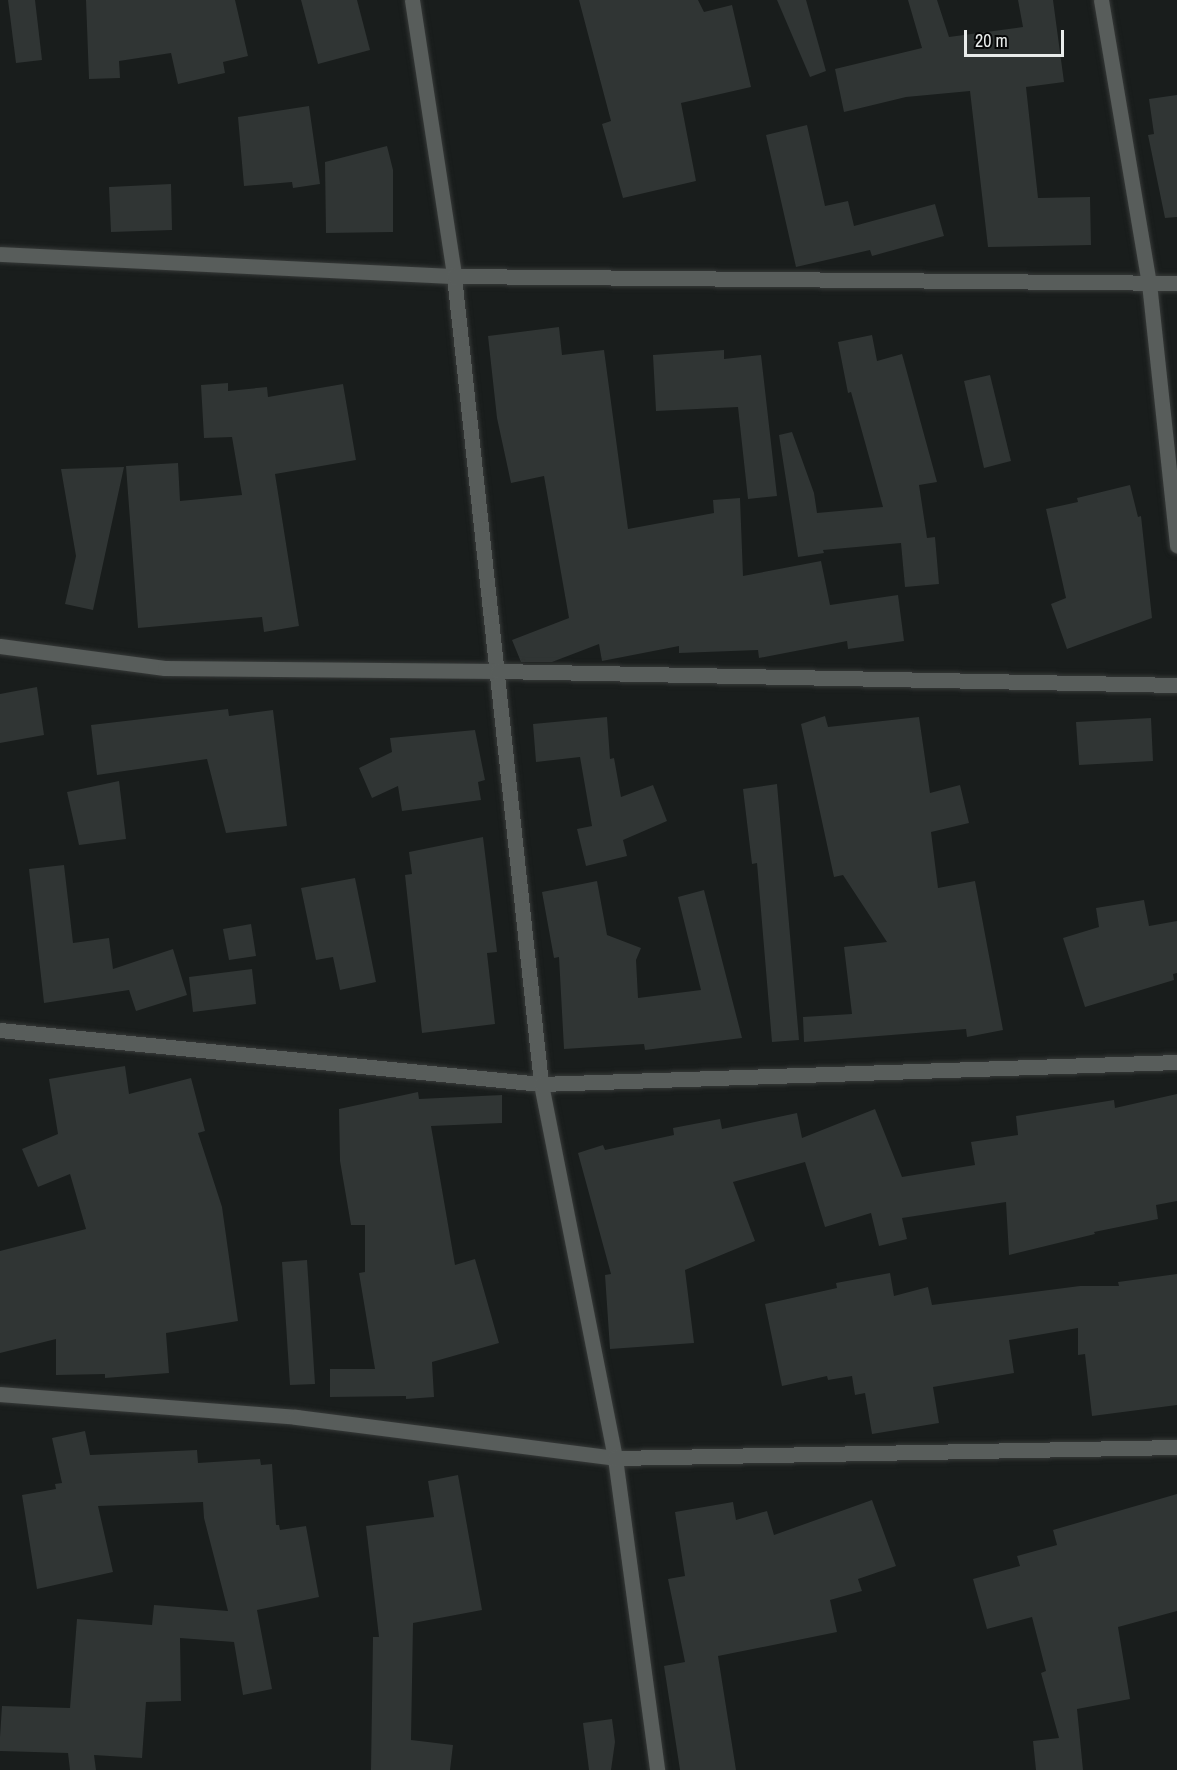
<!DOCTYPE html>
<html>
<head>
<meta charset="utf-8">
<style>
	body { margin:0 }
	#map { position:relative; width:1177px; height:1770px; overflow:hidden; background:#191d1c; font-family:"Archivo Narrow",sans-serif }
	div>[style] { position:absolute }
	[style*='--x'] { left:calc(var(--x)*1px); top:calc(var(--y)*1px); width:calc(var(--w)*1px); rotate:calc(var(--a)*1deg) }
	.building>* { inset:0; background:#303534 }
	.roads { filter:drop-shadow(0 0 2px #373a39) drop-shadow(0 0 2px #373a39) }
	.minor>* { height:15px; margin:-7.5px; padding:0 7.5px; transform-origin:7.5px; border-radius:7.5px; background:#585d5b }
	span { translate:-50% -50%; white-space:nowrap; text-align:center; line-height:1.15; -webkit-text-stroke:5px #060707; paint-order:stroke }
	.scale { position:absolute; left:964px; top:30px; width:100px; height:27px; box-sizing:border-box; border:3px solid #e9eceb; border-top:0; padding-left:8px; font-size:18px; line-height:21px; white-space:nowrap; color:#e9eceb; -webkit-text-stroke:4px #060707; paint-order:stroke }
</style>
</head>
<body>
<div id="map">
	<div class="building">
		<div style="clip-path:polygon(8px 0,35px 0,42px 60px,16px 63px)"></div>
		<div style="clip-path:polygon(86px 0,235px 0,248px 56px,223px 62px,225px 73px,178px 84px,171px 53px,119px 61px,120px 78px,89px 79px)"></div>
		<div style="clip-path:polygon(301px 0,357px 0,370px 50px,318px 64px)"></div>
		<div style="clip-path:polygon(579px 0,698px 0,704px 12px,732px 5px,751px 87px,681px 103px,696px 181px,623px 198px,602px 124px,611px 121px)"></div>
		<div style="clip-path:polygon(777px 0,806px 0,826px 71px,810px 77px)"></div>
		<div style="clip-path:polygon(908px 0,937px 0,949px 37px,1023px 27px,1018px 0,1053px 0,1064px 82px,1026px 87px,1038px 198px,1090px 197px,1091px 245px,988px 247px,970px 91px,906px 97px,844px 112px,835px 69px,922px 48px)"></div>
		<div style="clip-path:polygon(1177px 95px,1177px 217px,1165px 218px,1148px 135px,1154px 134px,1149px 99px)"></div>
		<div style="clip-path:polygon(309px 106px,320px 184px,293px 188px,292px 182px,244px 186px,238px 117px)"></div>
		<div style="clip-path:polygon(807px 125px,825px 206px,848px 201px,854px 226px,935px 204px,944px 236px,872px 256px,870px 250px,796px 267px,766px 135px)"></div>
		<div style="clip-path:polygon(387px 146px,393px 170px,393px 232px,326px 233px,325px 162px)"></div>
		<div style="clip-path:polygon(171px 184px,172px 230px,111px 232px,109px 187px)"></div>
		<div style="clip-path:polygon(559px 327px,562px 355px,604px 350px,628px 529px,714px 513px,713px 500px,740px 498px,743px 576px,821px 561px,830px 605px,898px 595px,904px 641px,848px 649px,847px 641px,759px 658px,758px 650px,679px 653px,679px 646px,602px 661px,599px 644px,552px 662px,521px 662px,512px 640px,569px 618px,544px 476px,511px 483px,497px 418px,488px 336px)"></div>
		<div style="clip-path:polygon(872px 335px,877px 361px,902px 354px,937px 482px,919px 485px,927px 538px,935px 537px,939px 584px,905px 587px,901px 543px,823px 550px,824px 553px,798px 557px,779px 435px,792px 432px,814px 493px,817px 513px,883px 507px,851px 392px,848px 393px,838px 342px)"></div>
		<div style="clip-path:polygon(724px 350px,724px 359px,761px 355px,777px 496px,748px 499px,738px 407px,656px 411px,653px 355px)"></div>
		<div style="clip-path:polygon(990px 375px,1011px 461px,984px 468px,964px 381px)"></div>
		<div style="clip-path:polygon(228px 383px,228px 391px,267px 387px,268px 397px,343px 384px,356px 460px,275px 474px,299px 626px,264px 632px,262px 617px,138px 628px,126px 466px,178px 463px,180px 501px,242px 495px,232px 437px,204px 438px,201px 385px)"></div>
		<div style="clip-path:polygon(124px 467px,93px 610px,65px 604px,76px 556px,61px 469px)"></div>
		<div style="clip-path:polygon(1130px 485px,1138px 517px,1141px 516px,1152px 618px,1067px 649px,1051px 604px,1066px 598px,1046px 509px,1078px 502px,1077px 498px)"></div>
		<div style="clip-path:polygon(37px 687px,44px 735px,0 743px,0 694px)"></div>
		<div style="clip-path:polygon(228px 709px,229px 716px,273px 710px,287px 826px,226px 833px,207px 759px,97px 775px,91px 725px)"></div>
		<div style="clip-path:polygon(825px 716px,828px 727px,919px 717px,930px 793px,960px 785px,969px 823px,931px 832px,938px 888px,975px 881px,1003px 1030px,967px 1037px,966px 1029px,804px 1042px,803px 1017px,852px 1014px,844px 947px,887px 942px,843px 875px,834px 877px,801px 724px)"></div>
		<div style="clip-path:polygon(607px 717px,610px 759px,614px 758px,621px 797px,653px 785px,667px 821px,623px 840px,627px 856px,586px 866px,577px 829px,592px 826px,580px 757px,536px 762px,533px 724px)"></div>
		<div style="clip-path:polygon(1151px 718px,1153px 761px,1079px 765px,1076px 722px)"></div>
		<div style="clip-path:polygon(475px 730px,485px 780px,478px 782px,481px 800px,402px 811px,398px 786px,372px 798px,359px 768px,392px 752px,390px 738px)"></div>
		<div style="clip-path:polygon(119px 781px,126px 839px,79px 845px,67px 792px)"></div>
		<div style="clip-path:polygon(777px 784px,799px 1040px,772px 1042px,757px 863px,752px 864px,743px 789px)"></div>
		<div style="clip-path:polygon(483px 837px,497px 952px,487px 953px,495px 1024px,422px 1033px,405px 875px,412px 874px,409px 852px)"></div>
		<div style="clip-path:polygon(64px 865px,73px 943px,109px 938px,113px 969px,173px 949px,187px 995px,136px 1011px,129px 990px,44px 1003px,29px 869px)"></div>
		<div style="clip-path:polygon(355px 878px,376px 982px,340px 990px,333px 957px,316px 960px,301px 888px)"></div>
		<div style="clip-path:polygon(597px 881px,607px 935px,641px 948px,636px 960px,638px 998px,701px 990px,678px 897px,704px 890px,742px 1038px,645px 1050px,644px 1044px,564px 1049px,559px 957px,554px 958px,542px 892px)"></div>
		<div style="clip-path:polygon(1144px 900px,1149px 926px,1177px 921px,1177px 973px,1173px 974px,1174px 980px,1085px 1007px,1063px 938px,1099px 927px,1096px 908px)"></div>
		<div style="clip-path:polygon(251px 924px,256px 956px,229px 960px,223px 929px)"></div>
		<div style="clip-path:polygon(252px 969px,256px 1004px,193px 1012px,189px 977px)"></div>
		<div style="clip-path:polygon(125px 1066px,129px 1094px,191px 1078px,205px 1131px,198px 1133px,222px 1207px,238px 1321px,166px 1333px,169px 1373px,105px 1378px,105px 1374px,56px 1375px,56px 1339px,0 1353px,0 1251px,86px 1229px,70px 1174px,38px 1187px,22px 1149px,58px 1134px,49px 1079px)"></div>
		<div style="clip-path:polygon(418px 1092px,419px 1099px,502px 1095px,502px 1123px,431px 1126px,455px 1265px,475px 1259px,499px 1343px,432px 1362px,434px 1397px,406px 1399px,406px 1396px,330px 1397px,330px 1369px,375px 1369px,359px 1273px,365px 1272px,365px 1225px,351px 1225px,340px 1161px,339px 1109px)"></div>
		<div style="clip-path:polygon(1177px 1094px,1177px 1201px,1156px 1205px,1158px 1219px,1094px 1232px,1095px 1234px,1009px 1255px,1006px 1202px,902px 1218px,907px 1239px,879px 1246px,871px 1213px,825px 1227px,805px 1162px,733px 1182px,755px 1241px,685px 1270px,694px 1343px,610px 1349px,605px 1275px,611px 1274px,578px 1153px,603px 1145px,605px 1150px,674px 1135px,673px 1128px,720px 1119px,722px 1129px,797px 1113px,802px 1138px,875px 1109px,902px 1177px,975px 1165px,971px 1142px,1018px 1135px,1016px 1116px,1114px 1100px,1115px 1108px)"></div>
		<div style="clip-path:polygon(307px 1260px,315px 1384px,290px 1385px,282px 1262px)"></div>
		<div style="clip-path:polygon(890px 1273px,894px 1296px,928px 1287px,932px 1305px,1080px 1286px,1119px 1286px,1118px 1282px,1177px 1274px,1177px 1405px,1092px 1416px,1085px 1354px,1078px 1355px,1078px 1328px,1009px 1340px,1014px 1373px,933px 1387px,939px 1423px,872px 1434px,865px 1393px,855px 1395px,852px 1376px,828px 1380px,827px 1376px,782px 1386px,765px 1304px,837px 1288px,836px 1283px)"></div>
		<div style="clip-path:polygon(85px 1431px,90px 1455px,197px 1450px,198px 1463px,260px 1459px,261px 1465px,272px 1464px,276px 1525px,279px 1525px,280px 1530px,306px 1526px,319px 1597px,257px 1610px,272px 1689px,243px 1695px,234px 1642px,180px 1638px,181px 1701px,146px 1702px,142px 1758px,94px 1755px,96px 1770px,70px 1770px,68px 1753px,0 1751px,0 1737px,2px 1706px,70px 1708px,77px 1619px,152px 1625px,154px 1605px,228px 1611px,204px 1518px,203px 1502px,98px 1506px,113px 1572px,37px 1589px,22px 1495px,56px 1489px,55px 1484px,62px 1483px,52px 1438px)"></div>
		<div style="clip-path:polygon(458px 1475px,482px 1610px,413px 1623px,411px 1740px,453px 1745px,450px 1770px,371px 1770px,373px 1637px,379px 1637px,366px 1526px,434px 1517px,428px 1481px)"></div>
		<div style="clip-path:polygon(1177px 1494px,1177px 1611px,1118px 1627px,1130px 1699px,1077px 1709px,1083px 1770px,1036px 1770px,1033px 1741px,1059px 1738px,1041px 1673px,1046px 1671px,1032px 1617px,987px 1629px,973px 1579px,1020px 1566px,1017px 1556px,1057px 1545px,1053px 1530px)"></div>
		<div style="clip-path:polygon(872px 1500px,896px 1566px,858px 1579px,862px 1591px,830px 1600px,837px 1632px,718px 1656px,736px 1770px,680px 1770px,664px 1666px,685px 1662px,668px 1579px,685px 1576px,675px 1512px,733px 1502px,736px 1520px,767px 1511px,774px 1535px)"></div>
		<div style="clip-path:polygon(612px 1719px,615px 1742px,611px 1770px,589px 1770px,583px 1723px)"></div>
	</div>
	<div class="roads">
		<div class="minor">
			<div style="--x:412;--y:0;--w:279;--a:81.3"></div>
			<div style="--x:454;--y:276;--w:813;--a:83.85"></div>
			<div style="--x:541;--y:1084;--w:381;--a:78.8"></div>
			<div style="--x:615;--y:1458;--w:315;--a:82.3"></div>
			<div style="--x:1101;--y:0;--w:287;--a:80.4"></div>
			<div style="--x:1149;--y:283;--w:264;--a:83.9"></div>
			<div style="--x:0;--y:254;--w:455;--a:2.8"></div>
			<div style="--x:454;--y:276;--w:723;--a:0.55"></div>
			<div style="--x:0;--y:646;--w:166;--a:7.6"></div>
			<div style="--x:165;--y:668;--w:333;--a:0.5"></div>
			<div style="--x:498;--y:671;--w:679;--a:1.18"></div>
			<div style="--x:0;--y:1030;--w:544;--a:5.7"></div>
			<div style="--x:541;--y:1084;--w:636;--a:-1.98"></div>
			<div style="--x:0;--y:1394;--w:297;--a:4.4"></div>
			<div style="--x:296;--y:1417;--w:322;--a:7.3"></div>
			<div style="--x:615;--y:1458;--w:562;--a:-1.12"></div>
		</div>
	</div>
	<div class="scale">20 m</div>
</div>
</body>
</html>
